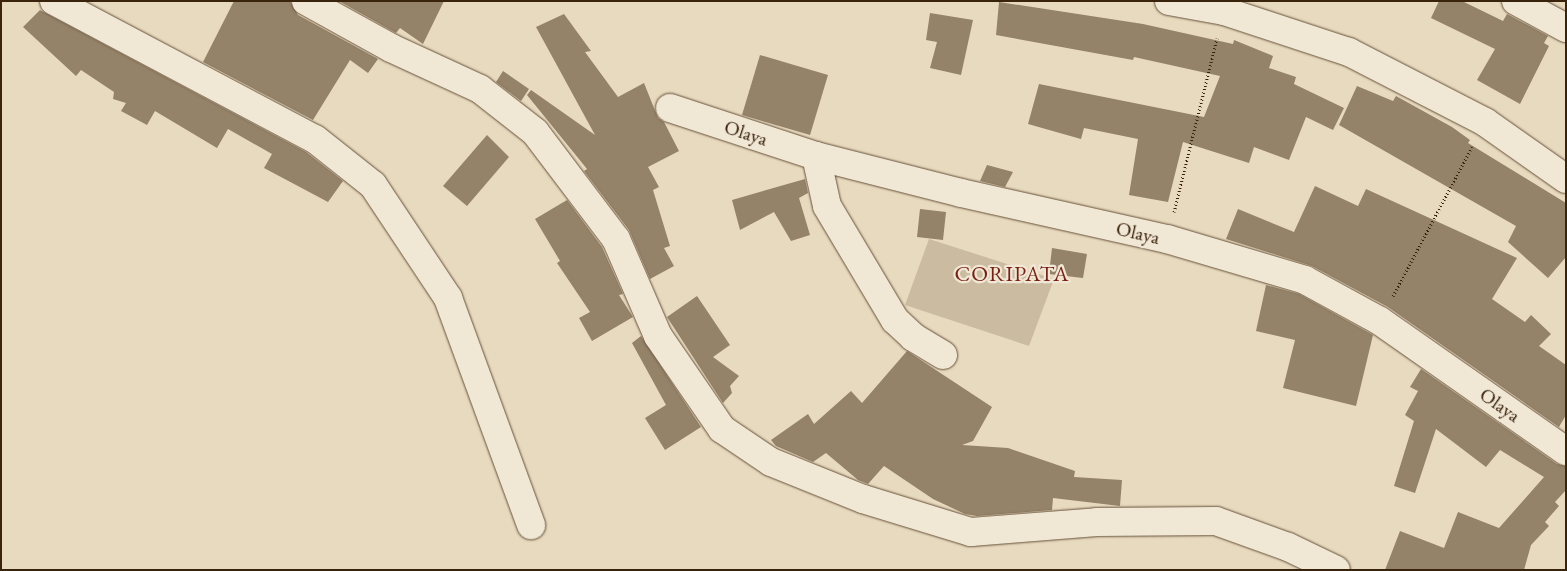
<!DOCTYPE html>
<html>
<head>
<meta charset="utf-8">
<style>
	body { margin:0 }
	#map { position:relative; width:1567px; height:571px; overflow:hidden; background:#e8dabf; font-family:"EB Garamond",serif }
	div>[style] { position:absolute }
	[style*='--x'] { left:calc(var(--x)*1px); top:calc(var(--y)*1px); width:calc(var(--w)*1px); rotate:calc(var(--a)*1deg) }
	.green>* { inset:0; background:#cabba1 }
	.building>* { inset:0; background:#948269 }
	.path>* { height:3px; margin-top:-1.5px; transform-origin:0; background:repeating-linear-gradient(90deg,#3a230c 0 1px,transparent 0 3.5px) }
	.roads { filter:drop-shadow(0 0 1px #665139) drop-shadow(0 0 1px #665139) }
	.minor>* { height:28px; margin:-14px; padding:0 14px; transform-origin:14px; border-radius:14px; background:#f0e7d5 }
	span { translate:-50% -50%; white-space:nowrap; text-align:center; line-height:1.15; -webkit-text-stroke:4.5px #f0e7d5; paint-order:stroke }
	.street-label { font-size:20px; color:#3a230c }
	.quarter-label { font-size:22px; color:#7a1f14; letter-spacing:1px }
	.frame { position:absolute; inset:0; border:2px solid #3a230c; pointer-events:none }
</style>
</head>
<body>
<div id="map">
	<div class="green">
		<div style="clip-path:polygon(929px 239px,1054px 279px,1029px 346px,905px 305px)"></div>
	</div>
	<div class="building">
		<div style="clip-path:polygon(234px 1px,290px 1px,298px 15px,378px 59px,368px 73px,350px 60px,313px 120px,203px 62px)"></div>
		<div style="clip-path:polygon(339px 1px,444px 1px,423px 44px,400px 28px,396px 33px)"></div>
		<div style="clip-path:polygon(1439px 1px,1462px 1px,1503px 21px,1507px 14px,1548px 36px,1544px 43px,1549px 46px,1520px 104px,1477px 80px,1495px 49px,1431px 18px)"></div>
		<div style="clip-path:polygon(999px 2px,1143px 24px,1233px 44px,1234px 40px,1273px 56px,1269px 68px,1296px 77px,1294px 84px,1344px 108px,1333px 130px,1306px 117px,1289px 160px,1254px 147px,1249px 163px,1183px 142px,1168px 202px,1129px 195px,1138px 139px,1084px 128px,1081px 139px,1028px 124px,1039px 84px,1204px 117px,1220px 76px,1134px 57px,1133px 60px,996px 35px)"></div>
		<div style="clip-path:polygon(40px 10px,306px 152px,343px 181px,328px 202px,264px 168px,272px 154px,228px 129px,217px 148px,155px 111px,147px 125px,121px 111px,126px 103px,113px 99px,114px 92px,81px 70px,76px 76px,23px 27px)"></div>
		<div style="clip-path:polygon(930px 13px,973px 20px,961px 75px,930px 68px,937px 42px,926px 40px)"></div>
		<div style="clip-path:polygon(564px 14px,591px 51px,585px 52px,618px 97px,644px 83px,658px 118px,664px 122px,679px 151px,648px 167px,659px 187px,653px 190px,670px 246px,664px 248px,674px 266px,650px 279px,629px 230px,584px 171px,587px 169px,527px 95px,531px 90px,595px 135px,536px 27px)"></div>
		<div style="clip-path:polygon(760px 55px,828px 75px,810px 135px,742px 115px)"></div>
		<div style="clip-path:polygon(503px 71px,529px 89px,521px 101px,496px 82px)"></div>
		<div style="clip-path:polygon(1357px 86px,1393px 101px,1396px 96px,1452px 127px,1470px 140px,1468px 143px,1566px 203px,1566px 257px,1548px 278px,1508px 242px,1516px 226px,1339px 125px)"></div>
		<div style="clip-path:polygon(487px 135px,509px 157px,467px 206px,443px 186px)"></div>
		<div style="clip-path:polygon(987px 165px,1013px 172px,1005px 187px,980px 181px)"></div>
		<div style="clip-path:polygon(805px 179px,808px 193px,799px 198px,810px 235px,791px 241px,774px 212px,740px 230px,732px 200px)"></div>
		<div style="clip-path:polygon(1315px 186px,1358px 206px,1366px 189px,1517px 258px,1492px 299px,1525px 322px,1531px 315px,1551px 334px,1539px 346px,1566px 365px,1566px 415px,1559px 427px,1388px 307px,1312px 266px,1226px 239px,1238px 209px,1294px 232px)"></div>
		<div style="clip-path:polygon(567px 200px,602px 247px,623px 294px,619px 295px,633px 317px,592px 341px,579px 318px,590px 312px,557px 263px,560px 261px,535px 219px)"></div>
		<div style="clip-path:polygon(920px 209px,946px 212px,943px 240px,917px 237px)"></div>
		<div style="clip-path:polygon(1052px 248px,1087px 254px,1083px 278px,1049px 274px)"></div>
		<div style="clip-path:polygon(1266px 285px,1299px 294px,1373px 335px,1356px 406px,1283px 388px,1295px 340px,1256px 331px)"></div>
		<div style="clip-path:polygon(697px 296px,730px 345px,713px 357px,739px 376px,730px 386px,732px 393px,723px 403px,667px 317px)"></div>
		<div style="clip-path:polygon(641px 336px,701px 427px,665px 450px,645px 418px,666px 405px,632px 343px)"></div>
		<div style="clip-path:polygon(907px 351px,992px 407px,973px 441px,962px 445px,1008px 448px,1075px 471px,1074px 477px,1122px 480px,1120px 506px,1053px 498px,1052px 510px,977px 516px,965px 514px,933px 499px,884px 466px,868px 484px,858px 480px,826px 453px,813px 462px,776px 446px,771px 440px,808px 414px,814px 424px,851px 391px,862px 403px)"></div>
		<div style="clip-path:polygon(1421px 369px,1557px 464px,1566px 466px,1566px 490px,1555px 502px,1559px 506px,1545px 522px,1549px 526px,1531px 545px,1524px 570px,1385px 570px,1400px 531px,1444px 548px,1458px 512px,1499px 528px,1544px 477px,1500px 450px,1486px 467px,1436px 429px,1415px 493px,1394px 486px,1414px 421px,1405px 415px,1418px 391px,1410px 387px)"></div>
	</div>
	<div class="path">
		<div style="--x:1174;--y:212;--w:179;--a:-76.1"></div>
		<div style="--x:1393;--y:296;--w:169;--a:-62.1"></div>
	</div>
	<div class="roads">
		<div class="minor">
			<div style="--x:54;--y:1;--w:295;--a:27.9"></div>
			<div style="--x:315;--y:139;--w:74;--a:38.4"></div>
			<div style="--x:373;--y:185;--w:136;--a:56.4"></div>
			<div style="--x:448;--y:298;--w:242;--a:69.9"></div>
			<div style="--x:306;--y:1;--w:97;--a:28.9"></div>
			<div style="--x:391;--y:48;--w:98;--a:24.7"></div>
			<div style="--x:480;--y:89;--w:70;--a:38"></div>
			<div style="--x:535;--y:132;--w:134;--a:52.9"></div>
			<div style="--x:616;--y:239;--w:106;--a:66.6"></div>
			<div style="--x:658;--y:336;--w:113;--a:55.5"></div>
			<div style="--x:722;--y:429;--w:59;--a:34"></div>
			<div style="--x:771;--y:462;--w:99;--a:21.9"></div>
			<div style="--x:863;--y:499;--w:113;--a:17"></div>
			<div style="--x:971;--y:532;--w:126;--a:-4.5"></div>
			<div style="--x:1097;--y:522;--w:119;--a:-0.5"></div>
			<div style="--x:1216;--y:521;--w:77;--a:19.9"></div>
			<div style="--x:1288;--y:547;--w:53;--a:25.6"></div>
			<div style="--x:1169;--y:1;--w:56;--a:10.3"></div>
			<div style="--x:1224;--y:11;--w:132;--a:18.2"></div>
			<div style="--x:1349;--y:52;--w:153;--a:27.2"></div>
			<div style="--x:1485;--y:122;--w:99;--a:35.1"></div>
			<div style="--x:1516;--y:1;--w:57;--a:28.4"></div>
			<div style="--x:670;--y:108;--w:154;--a:18.2"></div>
			<div style="--x:816;--y:156;--w:150;--a:14.3"></div>
			<div style="--x:961;--y:193;--w:211;--a:12.6"></div>
			<div style="--x:1167;--y:239;--w:144;--a:16.5"></div>
			<div style="--x:1305;--y:280;--w:85;--a:28.7"></div>
			<div style="--x:1380;--y:321;--w:227;--a:35"></div>
			<div style="--x:816;--y:156;--w:51;--a:77.6"></div>
			<div style="--x:827;--y:206;--w:133;--a:59.2"></div>
			<div style="--x:895;--y:320;--w:25;--a:43"></div>
			<div style="--x:913;--y:337;--w:35;--a:31"></div>
		</div>
	</div>
	<div class="street-label">
		<span style="left:746px;top:133px;rotate:18deg">Olaya</span>
		<span style="left:1138px;top:233px;rotate:13deg">Olaya</span>
		<span style="left:1500px;top:405px;rotate:35deg">Olaya</span>
	</div>
	<div class="quarter-label">
		<span style="left:1012px;top:274px">CORIPATA</span>
	</div>
	<div class="frame"></div>
</div>
</body>
</html>
